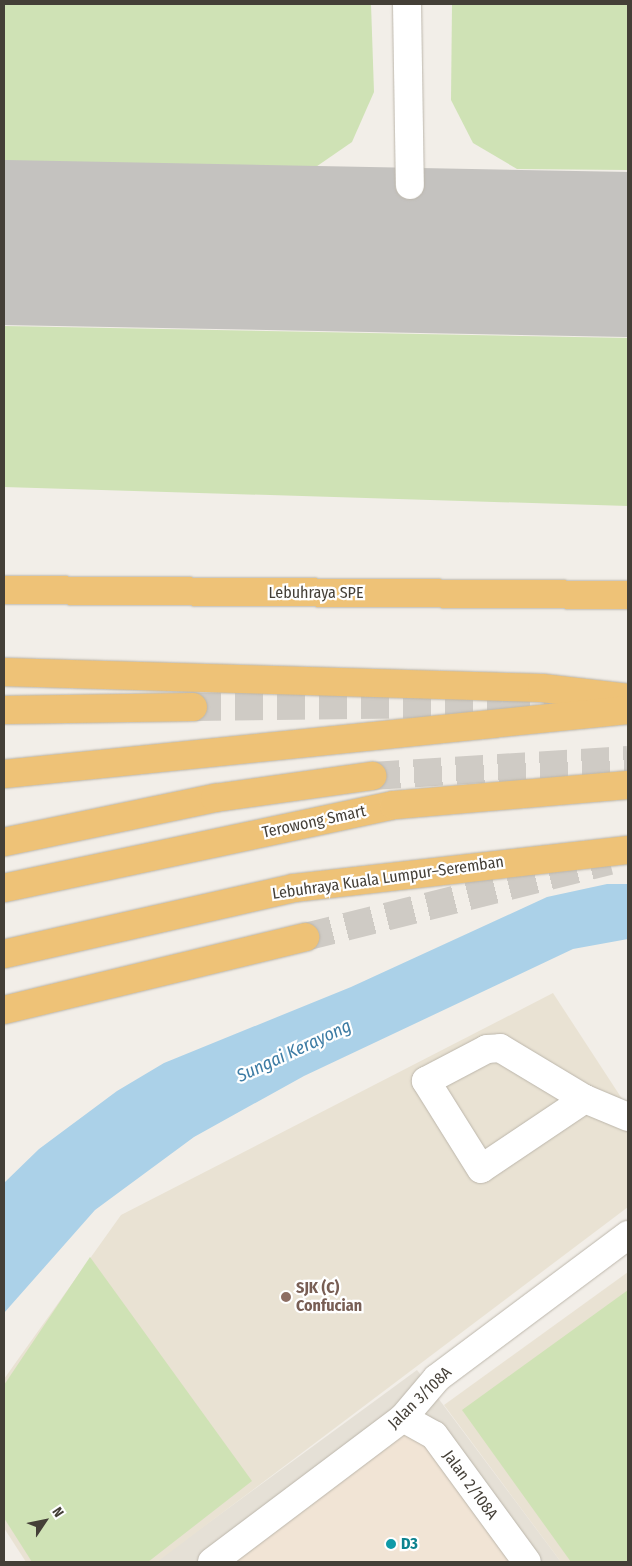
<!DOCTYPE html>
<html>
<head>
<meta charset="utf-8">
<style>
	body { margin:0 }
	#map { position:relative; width:632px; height:1566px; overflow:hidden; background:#f2eee8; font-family:"Fira Sans Condensed",sans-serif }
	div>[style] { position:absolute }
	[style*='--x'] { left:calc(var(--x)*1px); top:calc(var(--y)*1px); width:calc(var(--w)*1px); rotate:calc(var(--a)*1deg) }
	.residential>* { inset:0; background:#e5e0d6 }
	.commercial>* { inset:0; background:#f1e4d5 }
	.education>* { inset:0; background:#e9e2d3 }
	.green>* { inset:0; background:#cfe2b5 }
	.water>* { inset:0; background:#abd1e8 }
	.runway>* { height:165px; margin:-82.5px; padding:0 82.5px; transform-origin:82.5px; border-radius:82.5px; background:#c4c2bf }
	.highway-tunnel>* { height:28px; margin-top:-14px; transform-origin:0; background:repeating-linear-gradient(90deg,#cfcbc5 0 28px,transparent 0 42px) }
	.roads { filter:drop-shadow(0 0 1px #bcb6ab) drop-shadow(0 0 1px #bcb6ab) }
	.minor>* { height:28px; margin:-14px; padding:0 14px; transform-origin:14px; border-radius:14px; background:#fff }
	.highway>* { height:28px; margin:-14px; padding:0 14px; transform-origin:14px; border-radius:14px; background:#eec277 }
	.dots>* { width:14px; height:14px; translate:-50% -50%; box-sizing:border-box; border:2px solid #fff; border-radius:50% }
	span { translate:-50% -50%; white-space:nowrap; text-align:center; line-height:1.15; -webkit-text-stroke:4.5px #fff; paint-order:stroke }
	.street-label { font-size:16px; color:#443f37 }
	.education-label { font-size:16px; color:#785e54; font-weight:700 }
	.left { translate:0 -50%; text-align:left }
	.culture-label { font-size:16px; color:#0d838f; font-weight:700 }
	.water-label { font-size:18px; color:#3d7ca4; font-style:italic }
	.frame { position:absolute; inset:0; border:5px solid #443f37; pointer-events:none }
	.north { position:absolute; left:20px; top:1496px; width:50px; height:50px; -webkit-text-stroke:4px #fff; paint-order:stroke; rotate:56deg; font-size:14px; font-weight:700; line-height:20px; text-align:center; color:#443f37 }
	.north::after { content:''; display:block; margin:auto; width:18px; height:22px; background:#443f37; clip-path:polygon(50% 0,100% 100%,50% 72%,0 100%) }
</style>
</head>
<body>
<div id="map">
	<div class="residential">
		<div style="clip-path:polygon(417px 1370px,561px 1562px,155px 1562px)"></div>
	</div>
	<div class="commercial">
		<div style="clip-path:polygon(404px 1427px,428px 1441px,517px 1562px,223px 1562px)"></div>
	</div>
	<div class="education">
		<div style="clip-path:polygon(553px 993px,628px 1108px,628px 1207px,157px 1562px,26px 1562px,4px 1528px,4px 1379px,121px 1215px)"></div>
		<div style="clip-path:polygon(628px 1272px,628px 1562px,561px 1562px,444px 1405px)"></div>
	</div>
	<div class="green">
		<div style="clip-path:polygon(4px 4px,371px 4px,374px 92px,352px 142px,310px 171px,4px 166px)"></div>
		<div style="clip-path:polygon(452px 4px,628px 4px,628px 170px,517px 169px,473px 143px,451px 100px)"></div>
		<div style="clip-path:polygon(4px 326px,628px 338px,628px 506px,4px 487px)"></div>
		<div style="clip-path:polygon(90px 1257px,252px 1481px,148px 1562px,32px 1562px,4px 1518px,4px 1385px)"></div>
		<div style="clip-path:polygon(628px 1290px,628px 1562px,571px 1562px,462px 1410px)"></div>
	</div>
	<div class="water">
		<div style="clip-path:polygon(607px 884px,628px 884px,628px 939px,573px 949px,304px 1076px,194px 1137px,95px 1210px,4px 1313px,4px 1183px,39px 1149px,117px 1091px,164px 1063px,351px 987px,547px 897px)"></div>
	</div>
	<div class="runway">
		<div style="--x:4;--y:242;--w:624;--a:1.1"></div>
	</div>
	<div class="highway-tunnel">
		<div style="--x:193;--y:707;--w:309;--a:-0.7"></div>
		<div style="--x:502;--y:703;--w:66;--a:6.1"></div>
		<div style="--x:372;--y:776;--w:256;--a:-3.6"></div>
		<div style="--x:305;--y:937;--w:314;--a:-14"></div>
	</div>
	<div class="roads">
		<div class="minor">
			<div style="--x:407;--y:4;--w:181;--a:89.1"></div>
			<div style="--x:585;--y:1099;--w:125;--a:146.1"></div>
			<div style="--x:481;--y:1169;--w:104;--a:-122"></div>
			<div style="--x:426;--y:1081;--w:69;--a:-27.7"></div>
			<div style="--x:487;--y:1049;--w:13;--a:-4"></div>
			<div style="--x:500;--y:1048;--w:99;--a:31"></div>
			<div style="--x:585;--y:1099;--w:47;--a:22.7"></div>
			<div style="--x:403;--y:1418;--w:35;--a:29"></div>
			<div style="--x:434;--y:1435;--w:157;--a:53.8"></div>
			<div style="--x:212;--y:1562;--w:239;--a:-37"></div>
			<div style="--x:403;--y:1418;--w:52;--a:-49.6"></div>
			<div style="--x:437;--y:1378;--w:239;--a:-36.8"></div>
		</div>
		<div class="highway">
			<div style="--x:4;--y:590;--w:624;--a:0.46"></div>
			<div style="--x:4;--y:672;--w:538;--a:1.7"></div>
			<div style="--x:542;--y:688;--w:87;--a:6.6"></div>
			<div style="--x:4;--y:710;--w:189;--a:-0.9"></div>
			<div style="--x:4;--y:774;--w:627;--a:-5.86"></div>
			<div style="--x:4;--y:842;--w:216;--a:-11.8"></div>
			<div style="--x:215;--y:798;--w:159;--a:-8"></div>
			<div style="--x:4;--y:888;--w:399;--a:-12"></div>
			<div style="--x:394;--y:805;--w:235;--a:-4.9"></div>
			<div style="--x:4;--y:954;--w:297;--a:-12.8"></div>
			<div style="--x:294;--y:888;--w:336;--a:-6.5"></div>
			<div style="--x:4;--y:1010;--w:310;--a:-13.6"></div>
		</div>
	</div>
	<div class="dots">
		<div style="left:286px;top:1297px;background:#8d6e63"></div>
		<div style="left:391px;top:1544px;background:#0f9aa8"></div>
	</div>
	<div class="street-label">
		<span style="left:316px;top:593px">Lebuhraya SPE</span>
		<span style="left:314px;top:822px;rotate:-12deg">Terowong Smart</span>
		<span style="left:388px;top:878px;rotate:-8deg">Lebuhraya Kuala Lumpur–Seremban</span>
		<span style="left:420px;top:1398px;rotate:-44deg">Jalan 3/108A</span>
		<span style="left:470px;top:1485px;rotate:54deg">Jalan 2/108A</span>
	</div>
	<div class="education-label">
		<span class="left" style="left:296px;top:1297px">SJK (C)<br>Confucian</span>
	</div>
	<div class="culture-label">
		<span class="left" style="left:401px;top:1544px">D3</span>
	</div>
	<div class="water-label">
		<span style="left:294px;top:1051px;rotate:-25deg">Sungai Kerayong</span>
	</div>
	<div class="frame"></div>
	<div class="north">N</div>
</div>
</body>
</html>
